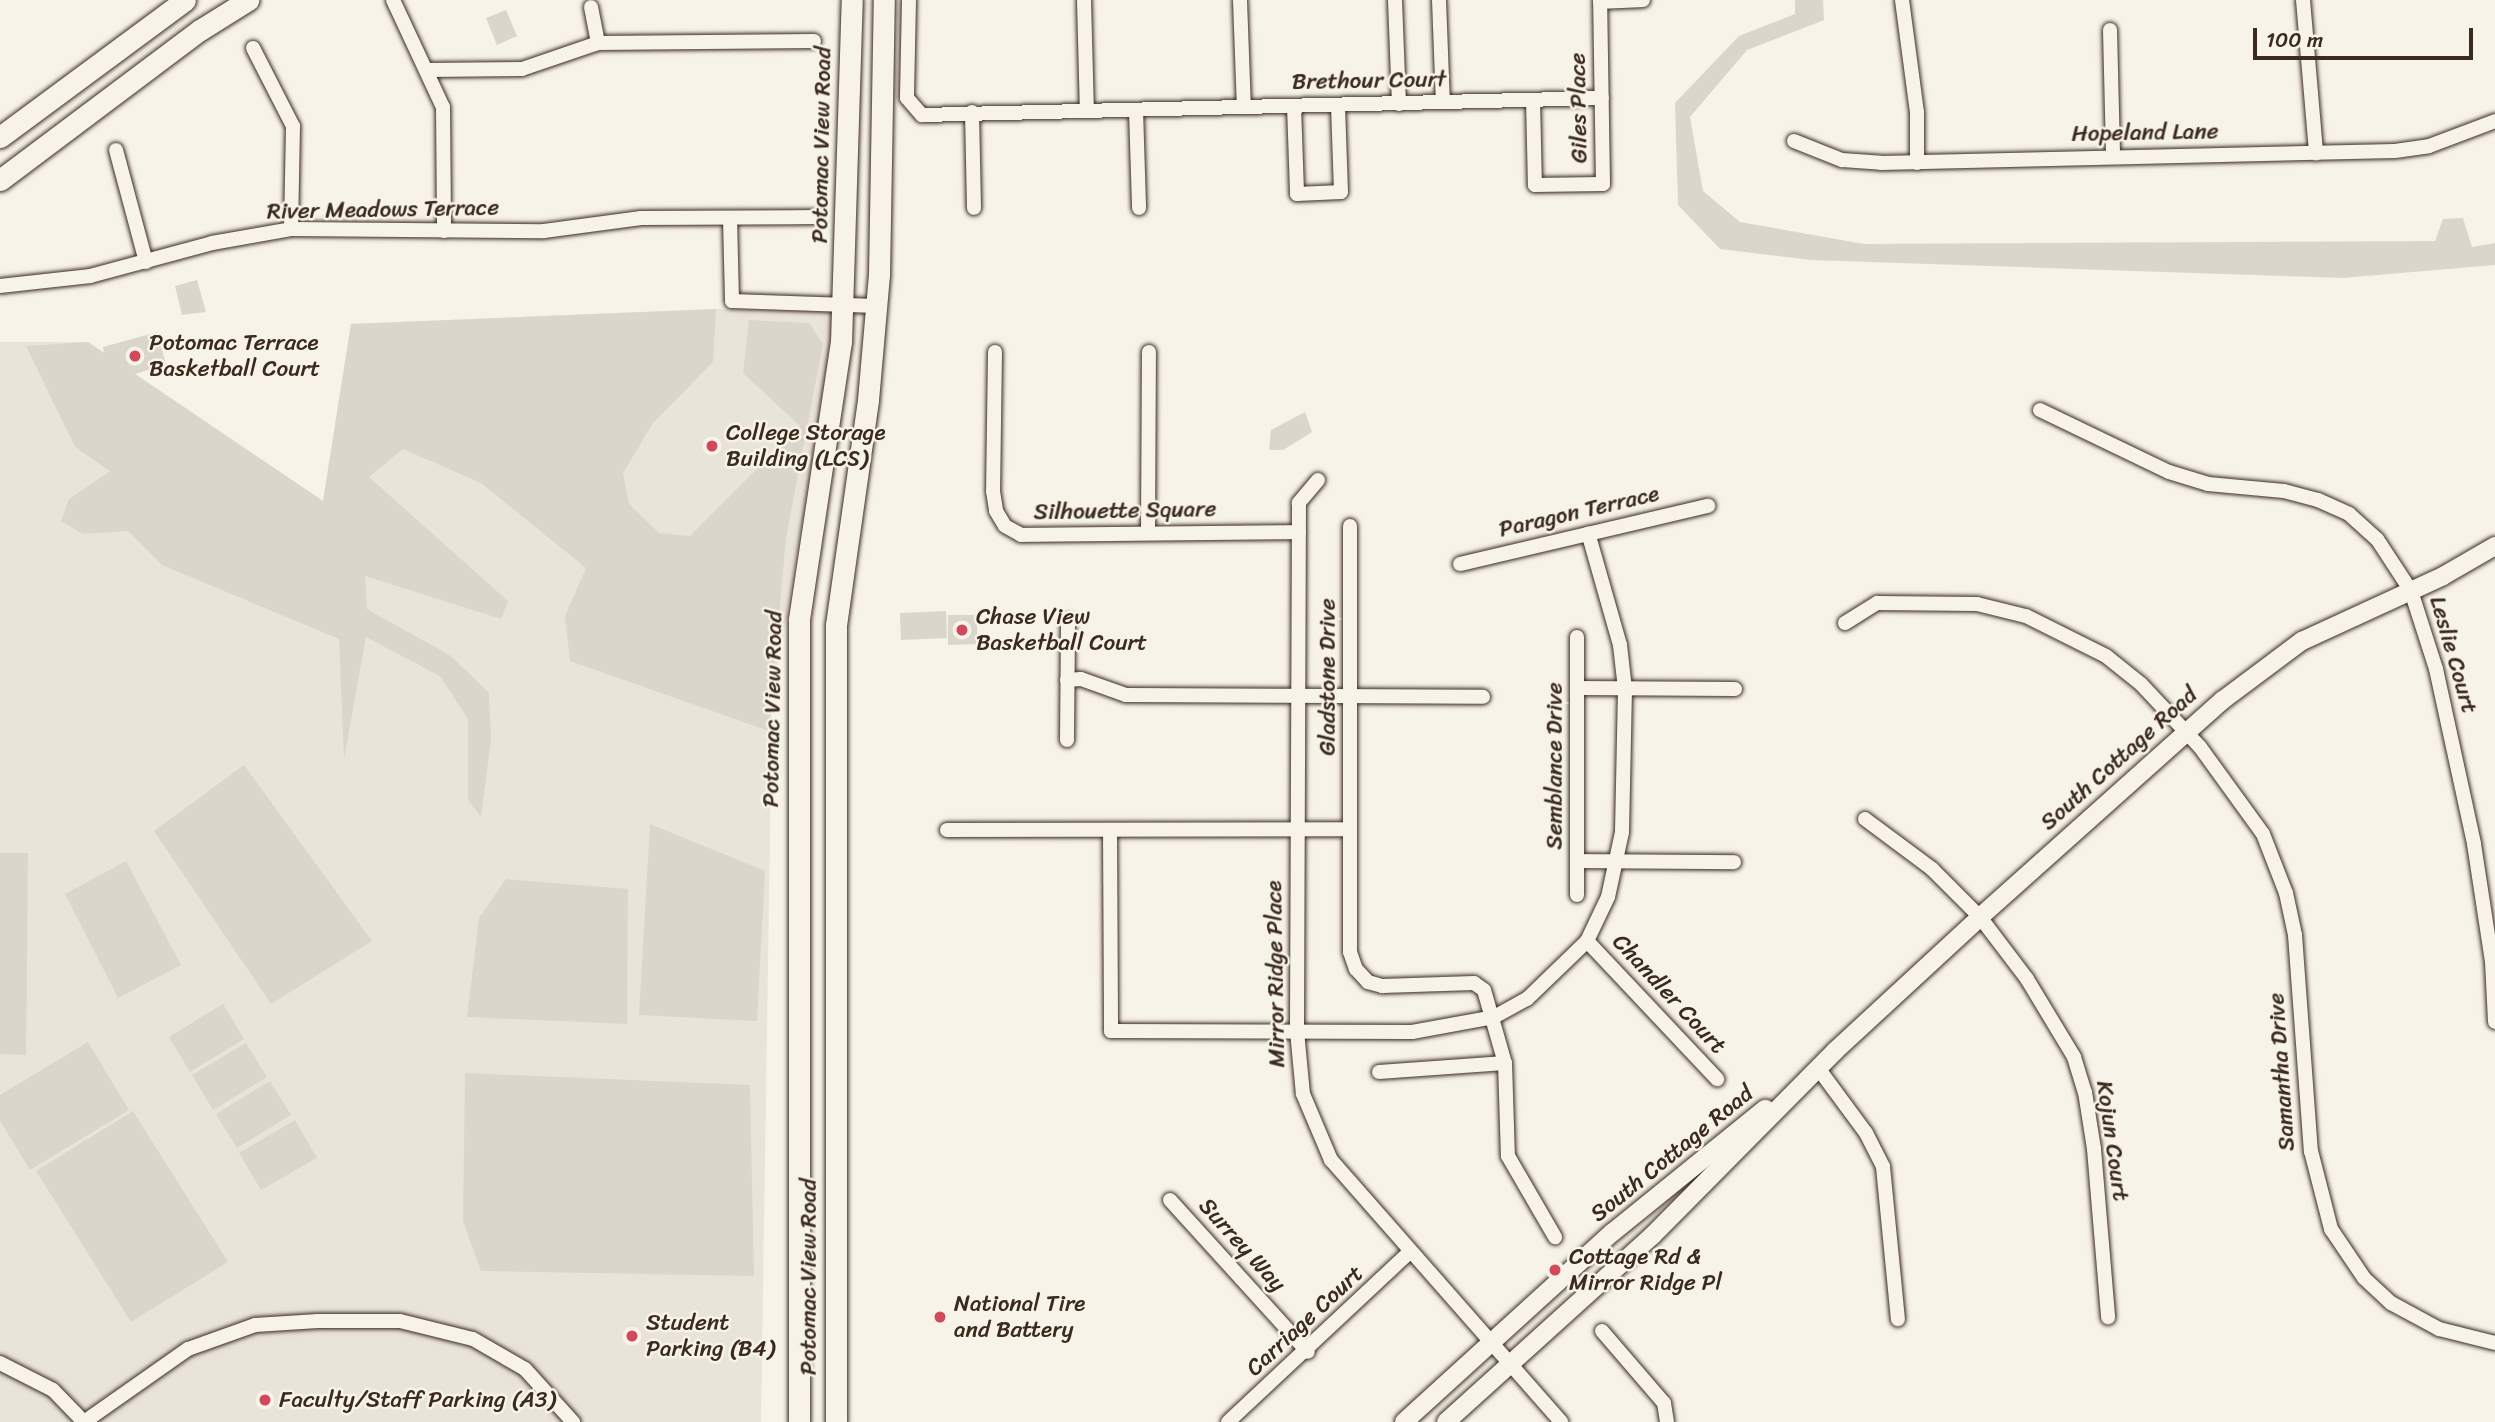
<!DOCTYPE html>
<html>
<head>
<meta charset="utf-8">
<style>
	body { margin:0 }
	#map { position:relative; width:2495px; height:1422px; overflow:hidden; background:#f7f3e8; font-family:Sriracha,sans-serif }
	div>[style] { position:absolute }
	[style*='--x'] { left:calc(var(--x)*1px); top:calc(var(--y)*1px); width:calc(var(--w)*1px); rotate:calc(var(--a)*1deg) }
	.built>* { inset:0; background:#e9e4d9 }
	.green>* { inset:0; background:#dbd6cb }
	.roads { filter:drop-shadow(0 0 2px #3b2a1e) drop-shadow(0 0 2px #3b2a1e) }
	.minor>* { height:14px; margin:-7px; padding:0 7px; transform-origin:7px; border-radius:7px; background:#f7f3e8 }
	.tertiary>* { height:18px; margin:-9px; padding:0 9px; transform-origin:9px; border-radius:9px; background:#f7f3e8 }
	.secondary>* { height:21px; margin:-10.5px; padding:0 10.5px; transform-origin:10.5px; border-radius:10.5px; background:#f7f3e8 }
	.dots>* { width:19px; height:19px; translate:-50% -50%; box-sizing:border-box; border:4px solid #f7f3e8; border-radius:50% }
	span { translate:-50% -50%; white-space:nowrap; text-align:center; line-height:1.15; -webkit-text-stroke:5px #f7f3e8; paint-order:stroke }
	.street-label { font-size:23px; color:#3b2a1e }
	.poi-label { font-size:23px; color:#3b2a1e }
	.left { translate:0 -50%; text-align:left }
	.scale { position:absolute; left:2253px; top:28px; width:220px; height:32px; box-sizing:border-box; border:4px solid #3b2a1e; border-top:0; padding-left:9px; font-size:21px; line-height:24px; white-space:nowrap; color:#3b2a1e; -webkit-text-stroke:5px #f7f3e8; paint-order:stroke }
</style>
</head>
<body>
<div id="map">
	<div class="built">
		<div style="clip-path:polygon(716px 309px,837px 312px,772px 702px,761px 1422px,0 1422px,0 342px,88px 342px,323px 501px,351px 324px)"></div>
	</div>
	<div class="green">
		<div style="clip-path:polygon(1795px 0,1823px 0,1824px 20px,1747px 50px,1690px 117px,1703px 191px,1740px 222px,1864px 244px,2435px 241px,2443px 219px,2463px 218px,2472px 247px,2495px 243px,2495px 265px,2342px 278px,1810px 260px,1720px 249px,1678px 205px,1675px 103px,1739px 36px,1795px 14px)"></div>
		<div style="clip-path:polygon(506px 10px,517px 36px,497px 45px,486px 18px)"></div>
		<div style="clip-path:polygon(197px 280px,206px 312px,182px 315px,175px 286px)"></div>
		<div style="clip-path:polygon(716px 309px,713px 362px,653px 423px,623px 473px,629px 504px,659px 533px,690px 536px,800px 426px,743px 373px,749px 320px,809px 323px,823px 344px,786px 538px,769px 731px,570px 661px,565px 616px,586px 568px,481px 483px,403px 449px,369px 477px,508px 601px,501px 619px,365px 576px,367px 609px,451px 656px,489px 693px,491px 739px,481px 817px,468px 800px,468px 719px,440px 676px,366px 637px,344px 759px,339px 639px,162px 565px,128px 531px,83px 534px,61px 521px,69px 499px,110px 471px,75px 447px,26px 346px,88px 342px,104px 353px,103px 347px,157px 332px,166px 364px,135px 374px,323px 501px,351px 324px)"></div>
		<div style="clip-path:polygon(1305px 412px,1312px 432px,1283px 450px,1269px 450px,1271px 430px)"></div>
		<div style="clip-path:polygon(946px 611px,947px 638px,901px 640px,900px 613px)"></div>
		<div style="clip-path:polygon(948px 615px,977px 615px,977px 644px,948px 645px)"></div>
		<div style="clip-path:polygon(244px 765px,372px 941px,271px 1004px,154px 831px)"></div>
		<div style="clip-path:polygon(650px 824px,765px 871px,757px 1021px,639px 1015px)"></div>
		<div style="clip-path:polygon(0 853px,28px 853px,26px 1055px,0 1054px)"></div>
		<div style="clip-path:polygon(126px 861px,181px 965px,118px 998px,65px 894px)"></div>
		<div style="clip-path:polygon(506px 879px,628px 889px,627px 1024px,467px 1017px,479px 918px)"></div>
		<div style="clip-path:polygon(223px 1004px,244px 1039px,190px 1072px,169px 1037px)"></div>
		<div style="clip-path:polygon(88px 1042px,129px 1110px,30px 1170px,0 1121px,0 1095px)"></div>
		<div style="clip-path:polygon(246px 1043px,267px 1077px,213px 1110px,192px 1075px)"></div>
		<div style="clip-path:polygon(465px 1073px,750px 1085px,754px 1276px,481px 1271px,463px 1221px)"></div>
		<div style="clip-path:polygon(270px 1081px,291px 1115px,237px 1148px,216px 1114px)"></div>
		<div style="clip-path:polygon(133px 1111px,228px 1262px,131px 1322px,36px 1171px)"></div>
		<div style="clip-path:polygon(295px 1120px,317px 1158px,261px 1190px,239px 1153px)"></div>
	</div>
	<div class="roads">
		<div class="minor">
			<div style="--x:393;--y:0;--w:118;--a:65"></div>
			<div style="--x:443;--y:107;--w:124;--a:89.5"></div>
			<div style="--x:909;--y:0;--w:98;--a:91.2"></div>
			<div style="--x:907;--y:98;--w:23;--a:49"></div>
			<div style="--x:922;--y:115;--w:680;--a:-1.43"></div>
			<div style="--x:1084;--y:0;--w:111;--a:88.5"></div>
			<div style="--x:1240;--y:0;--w:107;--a:87.9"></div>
			<div style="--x:1395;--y:0;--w:104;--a:87.8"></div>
			<div style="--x:1439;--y:0;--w:102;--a:87.8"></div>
			<div style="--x:1902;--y:0;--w:113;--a:82.4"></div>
			<div style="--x:1917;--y:112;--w:51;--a:90"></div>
			<div style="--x:2303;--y:0;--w:154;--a:85.1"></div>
			<div style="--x:1600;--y:2;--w:43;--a:-2.7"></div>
			<div style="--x:591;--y:7;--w:37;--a:79"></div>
			<div style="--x:2110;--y:30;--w:126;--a:88.6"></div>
			<div style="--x:253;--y:48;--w:88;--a:62.9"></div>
			<div style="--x:293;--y:126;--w:103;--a:91.1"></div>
			<div style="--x:426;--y:70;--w:96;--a:-0.6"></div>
			<div style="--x:522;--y:69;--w:80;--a:-18.9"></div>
			<div style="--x:598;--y:43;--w:216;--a:-0.5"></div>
			<div style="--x:1533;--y:100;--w:85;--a:88.7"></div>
			<div style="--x:1535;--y:185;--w:68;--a:-0.8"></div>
			<div style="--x:1603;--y:184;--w:184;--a:-90.9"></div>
			<div style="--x:1294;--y:106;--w:88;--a:88"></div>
			<div style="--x:1297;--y:194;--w:44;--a:-2.6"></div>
			<div style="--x:1341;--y:192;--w:85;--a:-92"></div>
			<div style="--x:1136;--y:110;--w:98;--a:88.2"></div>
			<div style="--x:972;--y:112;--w:96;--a:88.8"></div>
			<div style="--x:1794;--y:141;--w:52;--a:21.6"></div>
			<div style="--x:1842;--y:160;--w:39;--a:4"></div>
			<div style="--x:1881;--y:163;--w:514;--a:-1.34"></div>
			<div style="--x:2395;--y:151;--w:34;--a:-8"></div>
			<div style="--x:2429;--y:146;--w:71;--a:-20.7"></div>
			<div style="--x:116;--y:150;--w:116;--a:75"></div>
			<div style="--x:730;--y:218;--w:83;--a:88.6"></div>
			<div style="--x:732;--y:301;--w:144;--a:2"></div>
			<div style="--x:0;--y:286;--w:91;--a:-6.3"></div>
			<div style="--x:90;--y:276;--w:126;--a:-15.1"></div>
			<div style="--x:212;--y:243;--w:80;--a:-10"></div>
			<div style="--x:291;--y:229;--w:253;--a:0.5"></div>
			<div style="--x:544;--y:231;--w:98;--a:-7.6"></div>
			<div style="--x:641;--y:218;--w:174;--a:-0.3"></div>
			<div style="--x:995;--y:352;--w:139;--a:90.8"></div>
			<div style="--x:993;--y:491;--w:20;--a:81"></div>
			<div style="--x:996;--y:511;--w:17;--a:59"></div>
			<div style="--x:1005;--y:526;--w:18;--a:29"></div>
			<div style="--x:1021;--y:535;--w:278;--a:-0.6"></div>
			<div style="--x:2040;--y:410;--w:143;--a:25.7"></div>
			<div style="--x:2169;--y:472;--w:41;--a:17.1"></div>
			<div style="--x:2208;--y:484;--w:76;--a:5.3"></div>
			<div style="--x:2284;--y:491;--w:35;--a:15"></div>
			<div style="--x:2318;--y:500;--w:34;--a:24"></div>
			<div style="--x:2349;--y:514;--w:38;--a:42"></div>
			<div style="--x:2377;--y:539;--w:62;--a:56.8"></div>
			<div style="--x:2411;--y:591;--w:82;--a:72.2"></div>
			<div style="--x:2436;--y:669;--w:179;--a:77.7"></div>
			<div style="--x:2474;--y:844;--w:119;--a:81.3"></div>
			<div style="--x:2492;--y:962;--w:60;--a:87.1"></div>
			<div style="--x:1318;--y:480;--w:30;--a:130"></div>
			<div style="--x:1299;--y:503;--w:528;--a:90.22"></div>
			<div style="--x:1297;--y:1031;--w:63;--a:84.6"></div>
			<div style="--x:1303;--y:1094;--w:72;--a:67"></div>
			<div style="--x:1331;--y:1160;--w:349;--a:48.7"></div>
			<div style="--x:1350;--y:526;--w:426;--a:90"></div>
			<div style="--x:1350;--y:952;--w:18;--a:71"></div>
			<div style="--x:1356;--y:969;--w:18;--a:47"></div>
			<div style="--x:1368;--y:982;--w:15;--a:16"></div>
			<div style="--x:1382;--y:986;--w:92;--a:-1.9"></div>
			<div style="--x:1474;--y:983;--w:12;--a:35"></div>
			<div style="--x:1484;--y:990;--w:76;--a:74"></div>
			<div style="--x:1505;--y:1063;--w:93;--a:88.2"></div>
			<div style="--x:1508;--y:1156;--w:94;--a:59.9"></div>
			<div style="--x:1148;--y:532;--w:180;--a:-89.7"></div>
			<div style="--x:1460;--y:564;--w:255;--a:-13.2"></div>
			<div style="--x:1845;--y:623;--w:38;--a:-32"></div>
			<div style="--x:1877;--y:603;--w:100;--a:0.6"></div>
			<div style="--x:1977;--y:604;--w:50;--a:13.8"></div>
			<div style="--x:2026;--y:616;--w:89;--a:26.6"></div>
			<div style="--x:2106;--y:656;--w:45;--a:38.7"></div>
			<div style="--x:2141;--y:684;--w:86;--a:46.9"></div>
			<div style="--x:2200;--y:747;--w:107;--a:54.1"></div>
			<div style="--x:2263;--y:834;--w:63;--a:68.7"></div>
			<div style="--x:2286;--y:893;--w:43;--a:77.9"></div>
			<div style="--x:2295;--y:935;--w:217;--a:85.8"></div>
			<div style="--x:2311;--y:1151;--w:81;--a:75.6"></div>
			<div style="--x:2331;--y:1229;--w:59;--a:56"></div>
			<div style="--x:2364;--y:1278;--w:37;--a:43"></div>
			<div style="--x:2391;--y:1303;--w:55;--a:28.4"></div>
			<div style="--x:2439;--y:1329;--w:58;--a:14"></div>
			<div style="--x:1577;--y:637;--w:258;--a:90"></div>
			<div style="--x:1067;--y:680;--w:14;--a:-4"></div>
			<div style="--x:1081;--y:679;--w:48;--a:19.6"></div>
			<div style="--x:1126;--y:695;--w:357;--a:0.3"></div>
			<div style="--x:1578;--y:688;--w:157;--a:0.4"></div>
			<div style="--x:1067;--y:740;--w:119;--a:-89.5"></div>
			<div style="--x:1865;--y:819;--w:84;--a:36.7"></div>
			<div style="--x:1932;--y:869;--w:68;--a:45"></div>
			<div style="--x:1980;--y:917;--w:78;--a:52.8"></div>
			<div style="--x:2027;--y:979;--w:91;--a:58.9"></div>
			<div style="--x:2074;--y:1057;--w:37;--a:73"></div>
			<div style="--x:2085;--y:1092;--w:58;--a:81"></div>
			<div style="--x:2094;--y:1149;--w:169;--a:85.2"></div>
			<div style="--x:947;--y:830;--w:403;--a:-0.1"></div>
			<div style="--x:1110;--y:830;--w:201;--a:89.7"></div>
			<div style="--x:1111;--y:1031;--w:301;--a:0.2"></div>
			<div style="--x:1412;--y:1032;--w:83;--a:-10.4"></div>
			<div style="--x:1494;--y:1017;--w:38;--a:-29"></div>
			<div style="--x:1527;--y:999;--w:83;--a:-44"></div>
			<div style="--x:1587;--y:941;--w:49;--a:-64.5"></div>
			<div style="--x:1608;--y:897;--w:66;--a:-77.8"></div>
			<div style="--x:1622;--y:832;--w:143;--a:-88.8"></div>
			<div style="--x:1625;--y:689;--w:44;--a:-96.5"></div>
			<div style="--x:1620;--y:645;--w:116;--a:-105.9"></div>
			<div style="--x:1578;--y:861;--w:156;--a:0.4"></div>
			<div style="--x:1587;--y:941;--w:190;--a:46.7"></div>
			<div style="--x:1818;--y:1068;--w:81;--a:53.6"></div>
			<div style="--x:1866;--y:1133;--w:38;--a:63"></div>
			<div style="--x:1883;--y:1167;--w:153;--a:84.4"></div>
			<div style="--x:1379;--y:1072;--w:126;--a:-4.1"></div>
			<div style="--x:1170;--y:1200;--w:205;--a:47.8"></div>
			<div style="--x:1602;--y:1331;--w:95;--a:49.3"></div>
			<div style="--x:1664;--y:1403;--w:19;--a:81"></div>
			<div style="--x:0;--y:1363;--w:59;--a:27"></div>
			<div style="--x:53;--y:1390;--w:45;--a:45.9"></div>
			<div style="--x:84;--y:1422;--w:127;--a:-35.1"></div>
			<div style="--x:188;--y:1349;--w:71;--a:-19.7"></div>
			<div style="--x:255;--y:1325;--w:63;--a:-3.6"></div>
			<div style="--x:318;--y:1321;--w:82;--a:0"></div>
			<div style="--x:400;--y:1321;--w:75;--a:13.9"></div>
			<div style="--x:473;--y:1339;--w:60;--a:30"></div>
			<div style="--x:525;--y:1369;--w:72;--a:47.8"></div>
			<div style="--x:1228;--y:1422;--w:250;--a:-43.1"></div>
		</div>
		<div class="tertiary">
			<div style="--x:1404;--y:1422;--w:282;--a:-42.3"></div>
			<div style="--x:1613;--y:1232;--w:196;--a:-39"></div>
			<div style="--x:1446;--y:1422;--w:278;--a:-42.1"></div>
			<div style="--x:1652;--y:1236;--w:260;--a:-45.3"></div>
			<div style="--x:1835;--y:1051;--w:197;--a:-42.7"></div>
			<div style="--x:1980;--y:917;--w:326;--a:-41.8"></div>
			<div style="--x:2223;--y:700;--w:99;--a:-36.8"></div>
			<div style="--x:2302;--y:641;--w:155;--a:-24.7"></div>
			<div style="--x:2443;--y:576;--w:60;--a:-30"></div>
		</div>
		<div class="secondary">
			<div style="--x:0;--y:137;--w:230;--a:-36.5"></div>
			<div style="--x:0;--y:180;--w:250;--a:-36.9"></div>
			<div style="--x:200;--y:30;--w:57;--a:-32"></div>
			<div style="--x:799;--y:1422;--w:803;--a:-90"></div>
			<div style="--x:799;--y:619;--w:280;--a:-81.4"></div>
			<div style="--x:841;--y:342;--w:342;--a:-88.2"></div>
			<div style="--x:836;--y:1422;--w:797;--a:-90"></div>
			<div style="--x:836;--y:625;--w:227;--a:-81.9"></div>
			<div style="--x:868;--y:400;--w:125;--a:-85"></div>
			<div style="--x:879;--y:275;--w:275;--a:-89"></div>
		</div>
	</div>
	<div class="dots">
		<div style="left:135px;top:356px;background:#d1495b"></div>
		<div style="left:712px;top:446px;background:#d1495b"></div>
		<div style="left:962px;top:630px;background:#d1495b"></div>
		<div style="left:1555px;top:1270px;background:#d1495b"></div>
		<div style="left:940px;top:1317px;background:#d1495b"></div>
		<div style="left:632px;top:1336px;background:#d1495b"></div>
		<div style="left:265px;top:1400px;background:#d1495b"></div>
	</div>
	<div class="street-label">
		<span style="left:1369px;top:81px;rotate:-1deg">Brethour Court</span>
		<span style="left:1579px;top:108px;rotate:-91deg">Giles Place</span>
		<span style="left:2145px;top:133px;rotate:-1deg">Hopeland Lane</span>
		<span style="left:822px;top:145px;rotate:-89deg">Potomac View Road</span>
		<span style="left:383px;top:210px;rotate:-1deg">River Meadows Terrace</span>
		<span style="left:1125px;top:511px;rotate:-1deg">Silhouette Square</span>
		<span style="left:1579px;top:512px;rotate:-13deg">Paragon Terrace</span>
		<span style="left:2453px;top:655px;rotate:74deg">Leslie Court</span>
		<span style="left:1328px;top:677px;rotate:-90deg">Gladstone Drive</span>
		<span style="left:773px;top:709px;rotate:-89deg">Potomac View Road</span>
		<span style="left:2119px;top:759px;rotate:-42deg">South Cottage Road</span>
		<span style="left:1555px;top:766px;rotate:-90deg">Semblance Drive</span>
		<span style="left:1276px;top:974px;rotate:-91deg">Mirror Ridge Place</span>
		<span style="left:1669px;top:994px;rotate:47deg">Chandler Court</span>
		<span style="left:2282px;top:1072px;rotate:-94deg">Samantha Drive</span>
		<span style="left:2112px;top:1141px;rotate:82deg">Kojun Court</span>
		<span style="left:1672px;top:1154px;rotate:-39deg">South Cottage Road</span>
		<span style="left:1242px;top:1245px;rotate:48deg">Surrey Way</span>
		<span style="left:809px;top:1277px;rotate:-90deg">Potomac View Road</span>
		<span style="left:1305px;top:1321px;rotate:-43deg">Carriage Court</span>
	</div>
	<div class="poi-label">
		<span class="left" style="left:149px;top:356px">Potomac Terrace<br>Basketball Court</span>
		<span class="left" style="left:726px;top:446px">College Storage<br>Building (LCS)</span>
		<span class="left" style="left:976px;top:630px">Chase View<br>Basketball Court</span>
		<span class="left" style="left:1569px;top:1270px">Cottage Rd &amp;<br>Mirror Ridge Pl</span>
		<span class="left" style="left:954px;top:1317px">National Tire<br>and Battery</span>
		<span class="left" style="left:646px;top:1336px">Student<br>Parking (B4)</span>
		<span class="left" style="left:279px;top:1400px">Faculty/Staff Parking (A3)</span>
	</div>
	<div class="scale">100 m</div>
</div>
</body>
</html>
